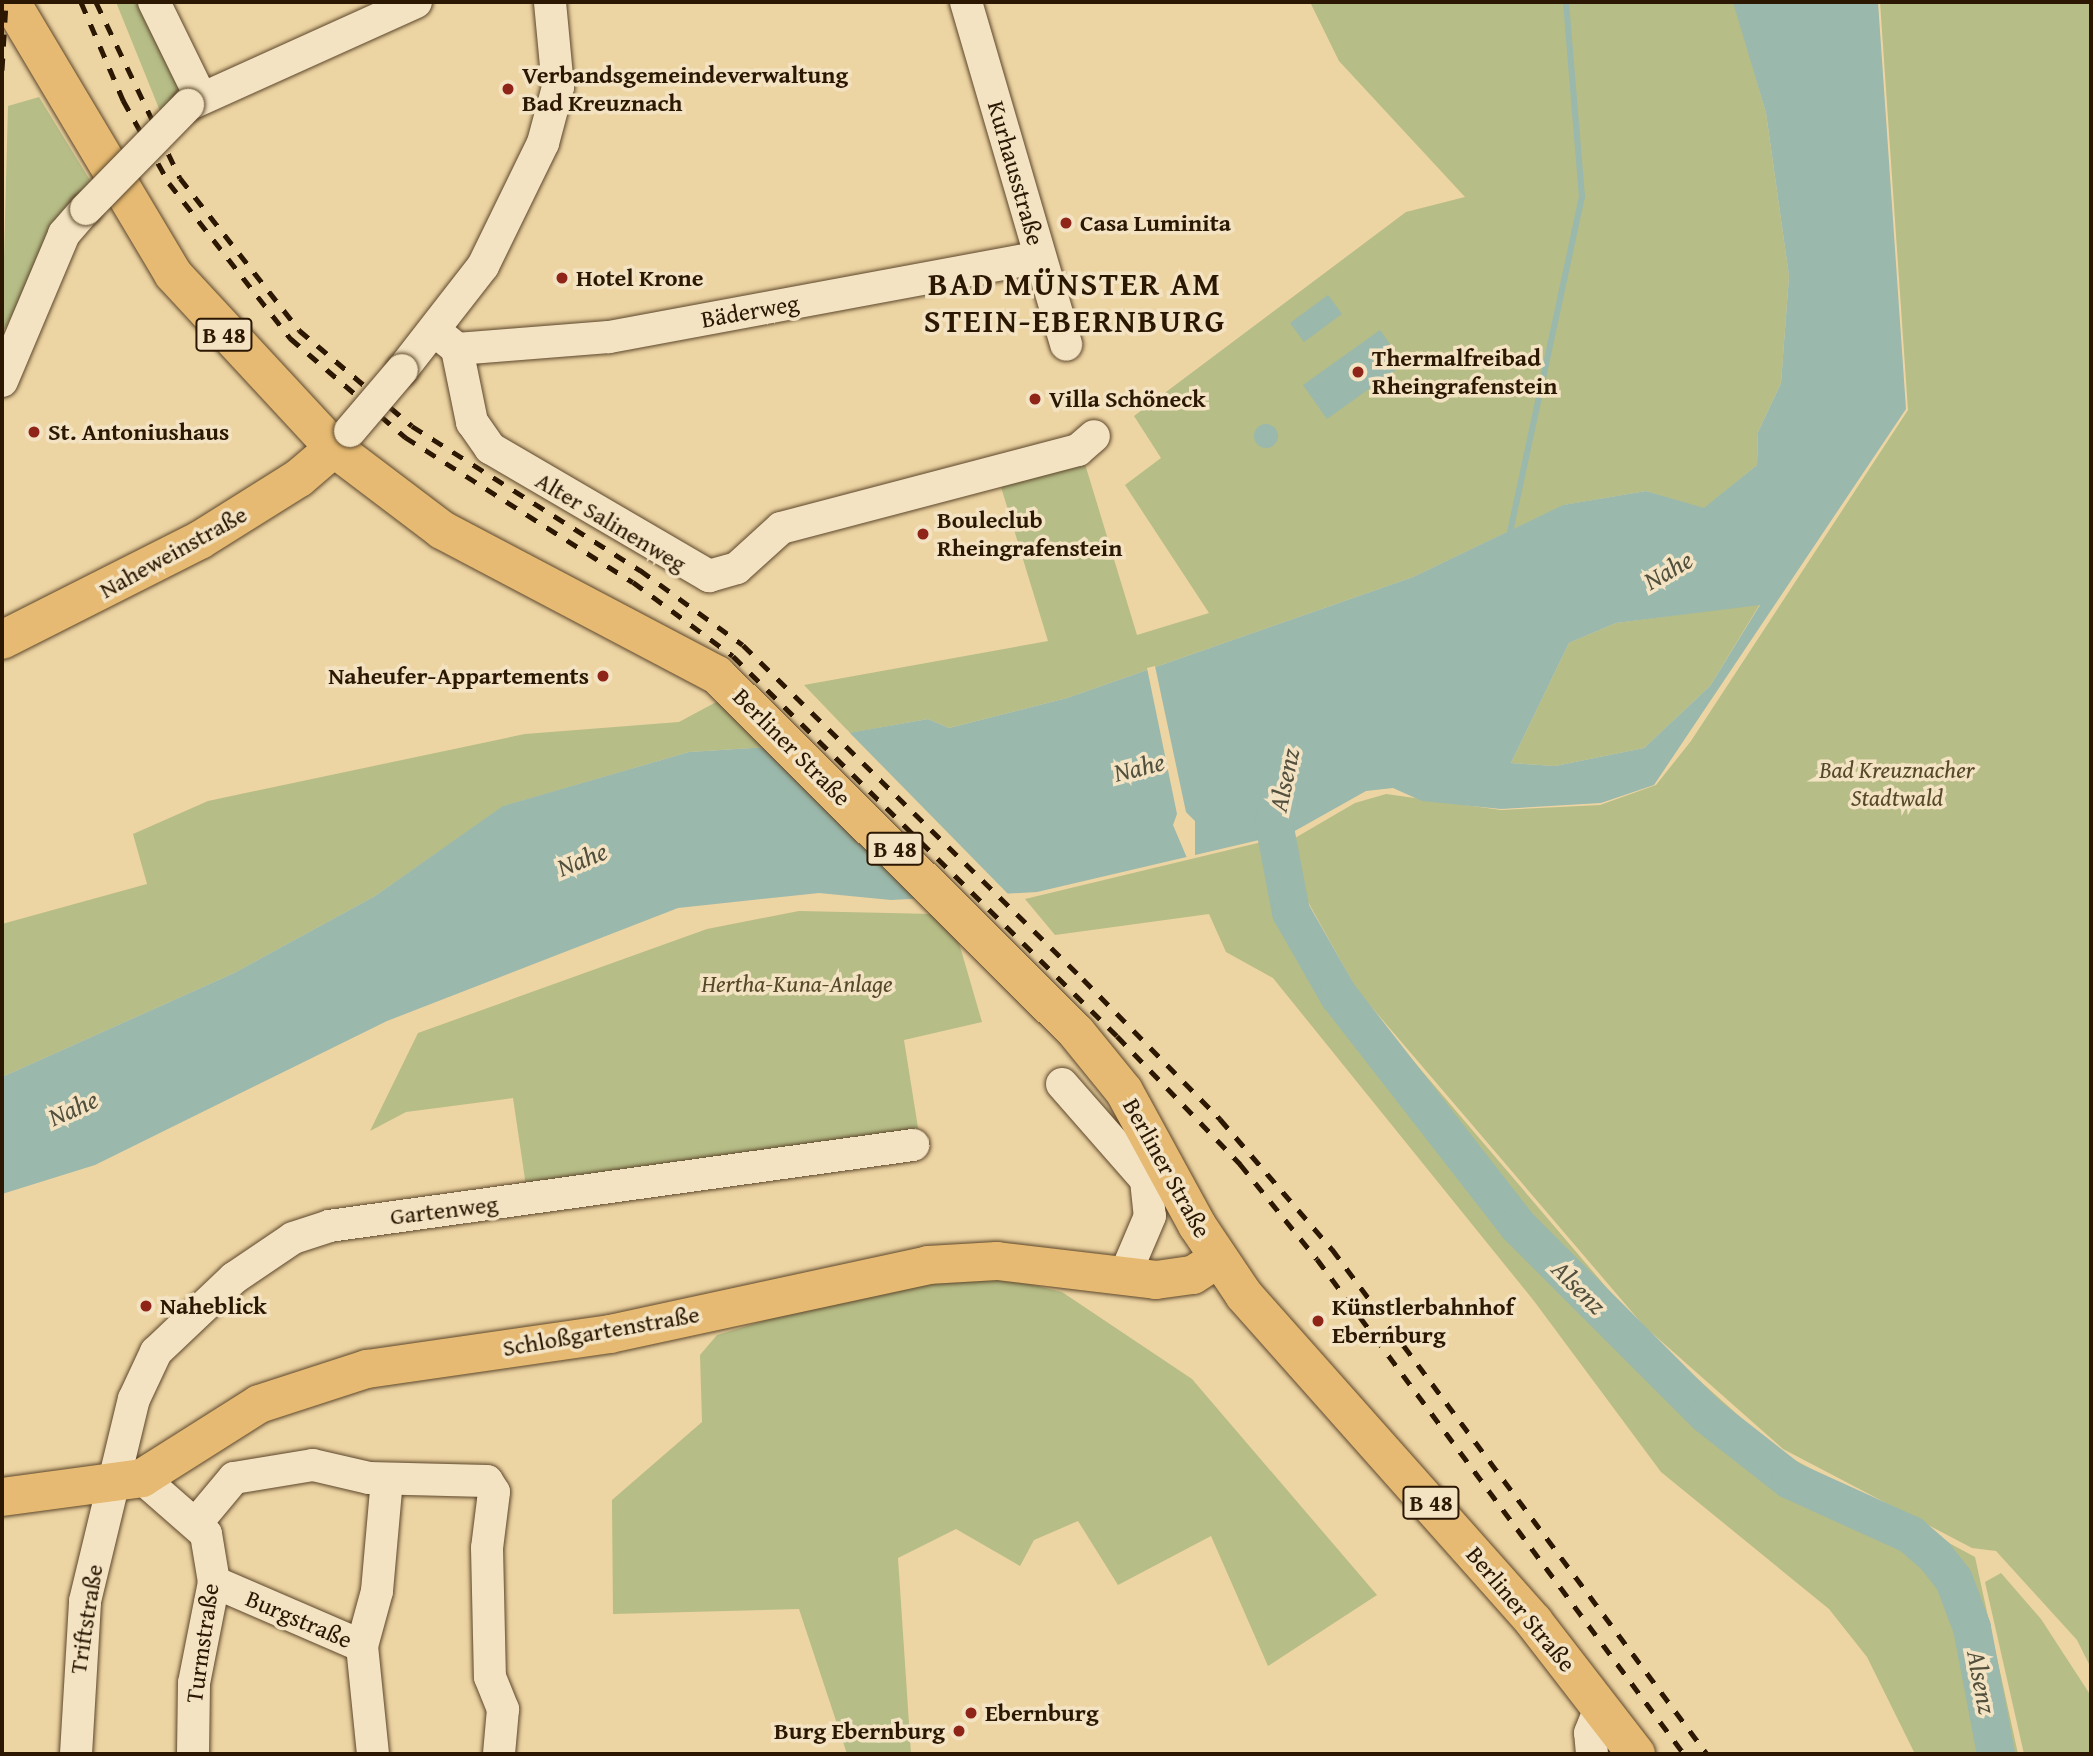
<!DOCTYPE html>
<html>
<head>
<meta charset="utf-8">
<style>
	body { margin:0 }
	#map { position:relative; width:2093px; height:1756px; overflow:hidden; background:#edd4a3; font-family:"Gentium Book Plus",serif }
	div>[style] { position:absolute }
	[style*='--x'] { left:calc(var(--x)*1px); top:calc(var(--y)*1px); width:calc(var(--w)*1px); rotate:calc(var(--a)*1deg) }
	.green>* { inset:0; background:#b6bd87 }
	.water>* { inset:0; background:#9ab8ab }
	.round { border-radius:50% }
	.pier>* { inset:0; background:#edd4a3 }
	.stream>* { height:6px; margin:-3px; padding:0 3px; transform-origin:3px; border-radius:3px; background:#9ab8ab }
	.river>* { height:38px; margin:-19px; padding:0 19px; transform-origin:19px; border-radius:19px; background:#9ab8ab }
	.roads { filter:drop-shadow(0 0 2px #5c462a) drop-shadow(0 0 2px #5c462a) }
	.minor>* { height:32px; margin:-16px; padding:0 16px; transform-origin:16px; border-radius:16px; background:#f3e3c3 }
	.major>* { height:38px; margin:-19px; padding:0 19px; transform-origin:19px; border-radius:19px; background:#e6ba72 }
	.rail>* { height:5px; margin-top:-2.5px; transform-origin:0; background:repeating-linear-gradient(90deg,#2b1702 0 12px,transparent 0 24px) }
	.bridges { filter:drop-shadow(0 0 2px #5c462a) drop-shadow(0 0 2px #5c462a) }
	.minor-bridge>* { height:32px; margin:-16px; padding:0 16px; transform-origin:16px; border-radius:16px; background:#f3e3c3 }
	.dots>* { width:19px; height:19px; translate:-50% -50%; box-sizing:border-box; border:4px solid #f3e3c3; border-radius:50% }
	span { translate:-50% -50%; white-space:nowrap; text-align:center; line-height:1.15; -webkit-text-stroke:7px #f3e3c3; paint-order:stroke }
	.shield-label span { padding:2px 5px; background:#f3e3c3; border:2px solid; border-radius:5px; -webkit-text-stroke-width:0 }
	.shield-label { font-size:23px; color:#2b1702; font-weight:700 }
	.poi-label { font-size:24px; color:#2b1702; font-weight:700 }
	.left { translate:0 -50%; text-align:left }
	.right { translate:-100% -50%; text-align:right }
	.street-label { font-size:24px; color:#2b1702 }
	.park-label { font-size:24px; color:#55492a; font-style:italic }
	.water-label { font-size:26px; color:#524f3d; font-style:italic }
	.district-label { font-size:32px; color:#2b1702; font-weight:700; letter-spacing:2px }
	.frame { position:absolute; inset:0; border:4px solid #2b1702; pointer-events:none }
</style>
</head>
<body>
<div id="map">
	<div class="green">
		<div style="clip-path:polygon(116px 2px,136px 2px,183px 98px,162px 116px)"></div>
		<div style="clip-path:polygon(1310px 2px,1734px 2px,1766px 113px,1789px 276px,1781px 383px,1758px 432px,1757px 465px,1704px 509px,1646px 491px,1564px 505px,1413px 577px,1067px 698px,949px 728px,928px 719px,850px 733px,804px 685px,1048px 641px,1001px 487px,1085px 464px,1137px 635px,1209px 613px,1125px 485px,1161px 458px,1134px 416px,1406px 212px,1465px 197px,1339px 61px)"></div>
		<div style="clip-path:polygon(1880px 2px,2091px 2px,2091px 1668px,2077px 1640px,1996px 1551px,1972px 1548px,1783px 1449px,1644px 1326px,1357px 990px,1293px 875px,1295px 838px,1355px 803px,1386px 794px,1501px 810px,1600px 805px,1656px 785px,1691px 741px,1908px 410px)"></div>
		<div style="clip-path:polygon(39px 97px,93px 185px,61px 221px,2px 334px,8px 106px)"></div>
		<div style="clip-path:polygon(1760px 604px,1710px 686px,1644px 748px,1555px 766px,1511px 763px,1569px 643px,1616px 623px)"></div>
		<div style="clip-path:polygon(720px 700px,769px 747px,689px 752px,504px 806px,375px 896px,234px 973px,2px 1077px,2px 924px,147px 884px,133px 834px,208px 801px,525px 734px,679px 722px)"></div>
		<div style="clip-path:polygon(1266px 841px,1286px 841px,1289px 878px,1352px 989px,1641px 1328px,1778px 1451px,1975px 1557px,2018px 1754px,1915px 1754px,1867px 1657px,1829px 1609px,1661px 1472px,1534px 1301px,1273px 978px,1226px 952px,1209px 914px,1055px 935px,1025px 899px)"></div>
		<div style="clip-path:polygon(799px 911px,933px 914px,959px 943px,982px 1022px,904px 1040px,919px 1134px,526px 1186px,513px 1098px,406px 1112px,370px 1131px,418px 1033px,707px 929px)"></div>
		<div style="clip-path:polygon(992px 1275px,1062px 1292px,1192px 1379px,1377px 1595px,1268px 1666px,1211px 1536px,1118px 1585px,1078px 1521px,1034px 1540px,1020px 1566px,956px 1529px,898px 1558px,911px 1754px,847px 1754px,799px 1609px,613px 1614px,612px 1500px,702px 1422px,700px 1355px,717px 1335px,845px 1296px)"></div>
		<div style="clip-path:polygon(2001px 1573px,2041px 1619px,2091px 1696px,2091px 1754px,2024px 1754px,1985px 1582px)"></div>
	</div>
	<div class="water">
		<div style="clip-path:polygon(evenodd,1733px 2px,1878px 2px,1906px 409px,1654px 785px,1601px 803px,1501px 809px,1422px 801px,1393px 788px,1366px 791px,1293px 832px,1037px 892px,891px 900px,819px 893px,678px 908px,387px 1021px,95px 1165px,2px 1194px,2px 1077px,234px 973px,375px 896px,503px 806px,689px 752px,769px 747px,928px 719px,949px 728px,1067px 698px,1413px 577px,1563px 505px,1646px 491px,1704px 508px,1757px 465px,1758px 432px,1781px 383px,1789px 276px,1766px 113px,1733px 2px,1760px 605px,1710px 686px,1644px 748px,1555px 766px,1511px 763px,1569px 643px,1616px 623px,1760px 605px)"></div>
		<div style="clip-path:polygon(1328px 295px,1342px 314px,1304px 342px,1290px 323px)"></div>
		<div style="clip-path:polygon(1380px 330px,1404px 364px,1327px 419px,1303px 385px)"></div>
		<div class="round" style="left:1254px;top:424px;width:24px;height:24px"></div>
	</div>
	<div class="pier">
		<div style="clip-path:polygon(1155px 666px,1186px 812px,1195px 821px,1195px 856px,1187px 858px,1173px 825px,1177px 814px,1147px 668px)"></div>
		<div style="clip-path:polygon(847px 730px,1011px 897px,923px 902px,766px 744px)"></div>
	</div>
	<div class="stream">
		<div style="--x:1509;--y:537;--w:348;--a:-77.9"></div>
		<div style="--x:1582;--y:197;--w:196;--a:-94.7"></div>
	</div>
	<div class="river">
		<div style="--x:1283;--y:782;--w:42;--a:102.4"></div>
		<div style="--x:1274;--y:823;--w:91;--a:79.2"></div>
		<div style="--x:1291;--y:912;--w:97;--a:60.3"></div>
		<div style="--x:1339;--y:996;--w:291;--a:52.1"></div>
		<div style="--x:1518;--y:1226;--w:267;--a:45"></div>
		<div style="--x:1707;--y:1415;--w:105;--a:38.1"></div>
		<div style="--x:1790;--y:1480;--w:133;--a:24.4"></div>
		<div style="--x:1911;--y:1535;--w:33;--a:41"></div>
		<div style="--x:1936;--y:1557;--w:29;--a:52"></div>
		<div style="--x:1954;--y:1580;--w:51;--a:69.4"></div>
		<div style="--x:1972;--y:1628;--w:128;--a:79.2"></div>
	</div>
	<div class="roads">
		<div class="minor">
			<div style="--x:154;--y:2;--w:105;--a:63.9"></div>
			<div style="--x:966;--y:2;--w:357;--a:73.7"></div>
			<div style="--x:188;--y:105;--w:250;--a:-24.3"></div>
			<div style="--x:435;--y:331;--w:28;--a:39"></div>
			<div style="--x:457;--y:349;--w:75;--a:78.4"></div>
			<div style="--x:472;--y:422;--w:32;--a:55"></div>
			<div style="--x:490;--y:448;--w:254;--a:30.3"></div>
			<div style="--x:709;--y:576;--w:29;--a:-16"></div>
			<div style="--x:737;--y:568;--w:59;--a:-42.3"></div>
			<div style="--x:781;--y:528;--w:307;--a:-14.7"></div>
			<div style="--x:1078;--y:450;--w:21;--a:-41"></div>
			<div style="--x:457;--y:349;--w:152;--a:-4.5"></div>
			<div style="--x:609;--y:337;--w:438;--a:-10.5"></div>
			<div style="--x:402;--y:370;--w:132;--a:-52.1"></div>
			<div style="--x:483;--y:266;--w:137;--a:-64"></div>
			<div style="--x:543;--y:143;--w:58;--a:-75"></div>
			<div style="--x:558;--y:87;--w:85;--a:-95.4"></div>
			<div style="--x:2;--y:381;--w:160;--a:-67.1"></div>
			<div style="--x:64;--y:234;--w:33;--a:-49"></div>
			<div style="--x:1062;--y:1084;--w:128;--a:48.8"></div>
			<div style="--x:1146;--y:1180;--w:36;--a:84"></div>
			<div style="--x:1150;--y:1216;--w:66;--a:113.1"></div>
			<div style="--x:142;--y:1478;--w:85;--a:41.2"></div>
			<div style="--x:206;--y:1534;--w:49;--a:80.5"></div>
			<div style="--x:214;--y:1582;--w:103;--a:101.2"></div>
			<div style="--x:194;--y:1683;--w:71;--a:90.8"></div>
			<div style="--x:198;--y:1521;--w:56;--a:-50.1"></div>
			<div style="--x:234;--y:1478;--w:80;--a:-9.3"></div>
			<div style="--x:313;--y:1465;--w:57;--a:13.1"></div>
			<div style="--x:369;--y:1478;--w:118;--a:1.5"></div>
			<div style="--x:487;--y:1481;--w:13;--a:58"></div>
			<div style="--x:494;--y:1492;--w:56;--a:97.1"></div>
			<div style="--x:487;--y:1548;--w:129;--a:88.7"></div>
			<div style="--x:490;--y:1677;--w:35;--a:68"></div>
			<div style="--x:503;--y:1709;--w:45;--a:95.1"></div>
			<div style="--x:214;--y:1582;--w:161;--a:23.4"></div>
			<div style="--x:362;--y:1646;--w:109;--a:84.2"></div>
			<div style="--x:362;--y:1646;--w:57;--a:-74.7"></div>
			<div style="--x:377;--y:1591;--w:112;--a:-84.9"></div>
			<div style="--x:76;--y:1754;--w:153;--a:-86.6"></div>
			<div style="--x:85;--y:1601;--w:208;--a:-76.4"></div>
			<div style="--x:134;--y:1399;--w:52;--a:-64.9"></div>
			<div style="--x:156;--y:1352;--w:108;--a:-43.5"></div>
			<div style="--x:234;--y:1278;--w:71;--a:-34.1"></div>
			<div style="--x:293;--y:1238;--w:38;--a:-18"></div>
			<div style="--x:329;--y:1226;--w:590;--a:-7.9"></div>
			<div style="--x:1592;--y:1754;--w:21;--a:-95"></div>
			<div style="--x:1590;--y:1733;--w:29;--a:-68"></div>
		</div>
		<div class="major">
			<div style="--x:11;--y:2;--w:317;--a:59.2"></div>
			<div style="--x:173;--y:274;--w:237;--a:47.2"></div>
			<div style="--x:334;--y:448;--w:136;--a:37.2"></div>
			<div style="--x:442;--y:530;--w:311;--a:27.8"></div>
			<div style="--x:717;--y:675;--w:506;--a:44.84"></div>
			<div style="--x:1076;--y:1032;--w:76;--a:50.9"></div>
			<div style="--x:1124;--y:1091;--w:153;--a:61.4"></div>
			<div style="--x:1197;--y:1225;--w:84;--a:56.1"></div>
			<div style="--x:1244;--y:1295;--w:437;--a:48.4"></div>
			<div style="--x:1534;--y:1622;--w:167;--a:52.3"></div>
			<div style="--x:2;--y:640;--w:222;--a:-26.8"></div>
			<div style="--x:200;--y:540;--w:117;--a:-32.1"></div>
			<div style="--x:299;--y:478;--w:46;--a:-40.6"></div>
			<div style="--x:2;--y:1497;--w:141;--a:-7.7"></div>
			<div style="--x:142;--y:1478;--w:138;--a:-32.3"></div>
			<div style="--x:259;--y:1404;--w:114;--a:-18"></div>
			<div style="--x:367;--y:1369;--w:246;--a:-8.2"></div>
			<div style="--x:610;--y:1334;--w:325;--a:-12.2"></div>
			<div style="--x:928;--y:1265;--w:69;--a:-3.3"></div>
			<div style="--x:997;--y:1261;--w:160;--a:6.8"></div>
			<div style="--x:1156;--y:1280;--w:37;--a:-8"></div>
			<div style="--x:1193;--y:1275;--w:30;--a:-33"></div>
		</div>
	</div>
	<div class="rail">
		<div style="--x:81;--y:2;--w:107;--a:66.8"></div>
		<div style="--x:123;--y:100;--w:95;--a:61"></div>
		<div style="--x:169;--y:183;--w:197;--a:52"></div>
		<div style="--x:290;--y:338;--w:152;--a:40.7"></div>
		<div style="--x:405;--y:437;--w:270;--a:32.5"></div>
		<div style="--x:633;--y:582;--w:124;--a:36.5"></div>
		<div style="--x:733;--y:656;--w:540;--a:44.7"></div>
		<div style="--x:1117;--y:1036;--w:178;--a:46.1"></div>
		<div style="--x:1240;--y:1164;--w:122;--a:51"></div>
		<div style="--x:1317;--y:1259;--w:616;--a:53.45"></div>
		<div style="--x:96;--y:2;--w:195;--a:64.5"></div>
		<div style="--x:180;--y:178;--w:193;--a:51.9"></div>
		<div style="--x:299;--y:330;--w:148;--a:40.3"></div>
		<div style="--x:412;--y:426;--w:270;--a:32.3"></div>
		<div style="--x:640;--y:570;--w:127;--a:36.1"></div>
		<div style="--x:743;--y:645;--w:477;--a:44.5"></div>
		<div style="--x:1083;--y:979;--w:196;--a:45.6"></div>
		<div style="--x:1220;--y:1119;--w:172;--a:49.3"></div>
		<div style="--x:1332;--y:1249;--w:629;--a:53.4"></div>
		<div style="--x:2;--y:70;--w:68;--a:-86.6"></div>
	</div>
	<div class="bridges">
		<div class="minor-bridge">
			<div style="--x:86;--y:209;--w:146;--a:-45.6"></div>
			<div style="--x:350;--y:431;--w:80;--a:-49.6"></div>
		</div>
	</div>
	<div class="dots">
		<div style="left:508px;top:89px;background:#8f2418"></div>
		<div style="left:1066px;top:223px;background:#8f2418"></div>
		<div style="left:562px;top:278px;background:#8f2418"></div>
		<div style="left:1358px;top:372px;background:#8f2418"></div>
		<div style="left:1035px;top:399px;background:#8f2418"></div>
		<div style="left:34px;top:432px;background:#8f2418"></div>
		<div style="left:923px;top:534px;background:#8f2418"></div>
		<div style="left:603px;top:676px;background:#8f2418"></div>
		<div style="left:146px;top:1306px;background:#8f2418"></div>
		<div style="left:1318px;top:1321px;background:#8f2418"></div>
		<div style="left:971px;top:1713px;background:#8f2418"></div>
		<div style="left:959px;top:1731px;background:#8f2418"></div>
	</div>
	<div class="shield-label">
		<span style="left:224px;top:335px">B 48</span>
		<span style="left:895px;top:849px">B 48</span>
		<span style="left:1431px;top:1503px">B 48</span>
	</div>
	<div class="poi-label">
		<span class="left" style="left:522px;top:89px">Verbandsgemeindeverwaltung<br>Bad Kreuznach</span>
		<span class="left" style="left:1080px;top:223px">Casa Luminita</span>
		<span class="left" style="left:576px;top:278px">Hotel Krone</span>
		<span class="left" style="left:1372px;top:372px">Thermalfreibad<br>Rheingrafenstein</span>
		<span class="left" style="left:1049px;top:399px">Villa Schöneck</span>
		<span class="left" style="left:48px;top:432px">St. Antoniushaus</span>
		<span class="left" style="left:937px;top:534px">Bouleclub<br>Rheingrafenstein</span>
		<span class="right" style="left:589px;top:676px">Naheufer-Appartements</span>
		<span class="left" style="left:160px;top:1306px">Naheblick</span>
		<span class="left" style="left:1332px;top:1321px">Künstlerbahnhof<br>Ebernburg</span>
		<span class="left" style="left:985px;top:1713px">Ebernburg</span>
		<span class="right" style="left:945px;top:1731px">Burg Ebernburg</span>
	</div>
	<div class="street-label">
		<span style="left:1016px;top:173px;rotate:74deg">Kurhausstraße</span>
		<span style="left:750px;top:311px;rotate:-10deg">Bäderweg</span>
		<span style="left:611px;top:522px;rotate:31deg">Alter Salinenweg</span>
		<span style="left:173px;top:552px;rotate:-29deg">Naheweinstraße</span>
		<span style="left:792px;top:747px;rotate:45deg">Berliner Straße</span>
		<span style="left:1167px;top:1168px;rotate:61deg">Berliner Straße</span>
		<span style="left:444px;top:1210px;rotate:-7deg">Gartenweg</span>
		<span style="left:601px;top:1331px;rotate:-10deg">Schloßgartenstraße</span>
		<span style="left:1521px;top:1609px;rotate:50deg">Berliner Straße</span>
		<span style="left:86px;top:1619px;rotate:-81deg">Triftstraße</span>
		<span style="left:299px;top:1619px;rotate:23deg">Burgstraße</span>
		<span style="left:202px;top:1643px;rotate:-82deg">Turmstraße</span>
	</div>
	<div class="park-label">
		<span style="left:1897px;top:784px">Bad Kreuznacher<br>Stadtwald</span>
		<span style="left:797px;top:984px">Hertha-Kuna-Anlage</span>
	</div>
	<div class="water-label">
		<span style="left:1668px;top:570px;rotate:-30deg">Nahe</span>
		<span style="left:1139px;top:767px;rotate:-14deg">Nahe</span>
		<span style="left:1284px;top:780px;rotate:-78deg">Alsenz</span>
		<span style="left:582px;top:859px;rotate:-22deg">Nahe</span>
		<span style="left:73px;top:1108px;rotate:-24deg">Nahe</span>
		<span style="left:1579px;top:1287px;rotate:45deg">Alsenz</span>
		<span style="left:1982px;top:1682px;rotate:79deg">Alsenz</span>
	</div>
	<div class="district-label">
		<span style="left:1075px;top:303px">BAD MÜNSTER AM<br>STEIN-EBERNBURG</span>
	</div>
	<div class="frame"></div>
</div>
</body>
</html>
